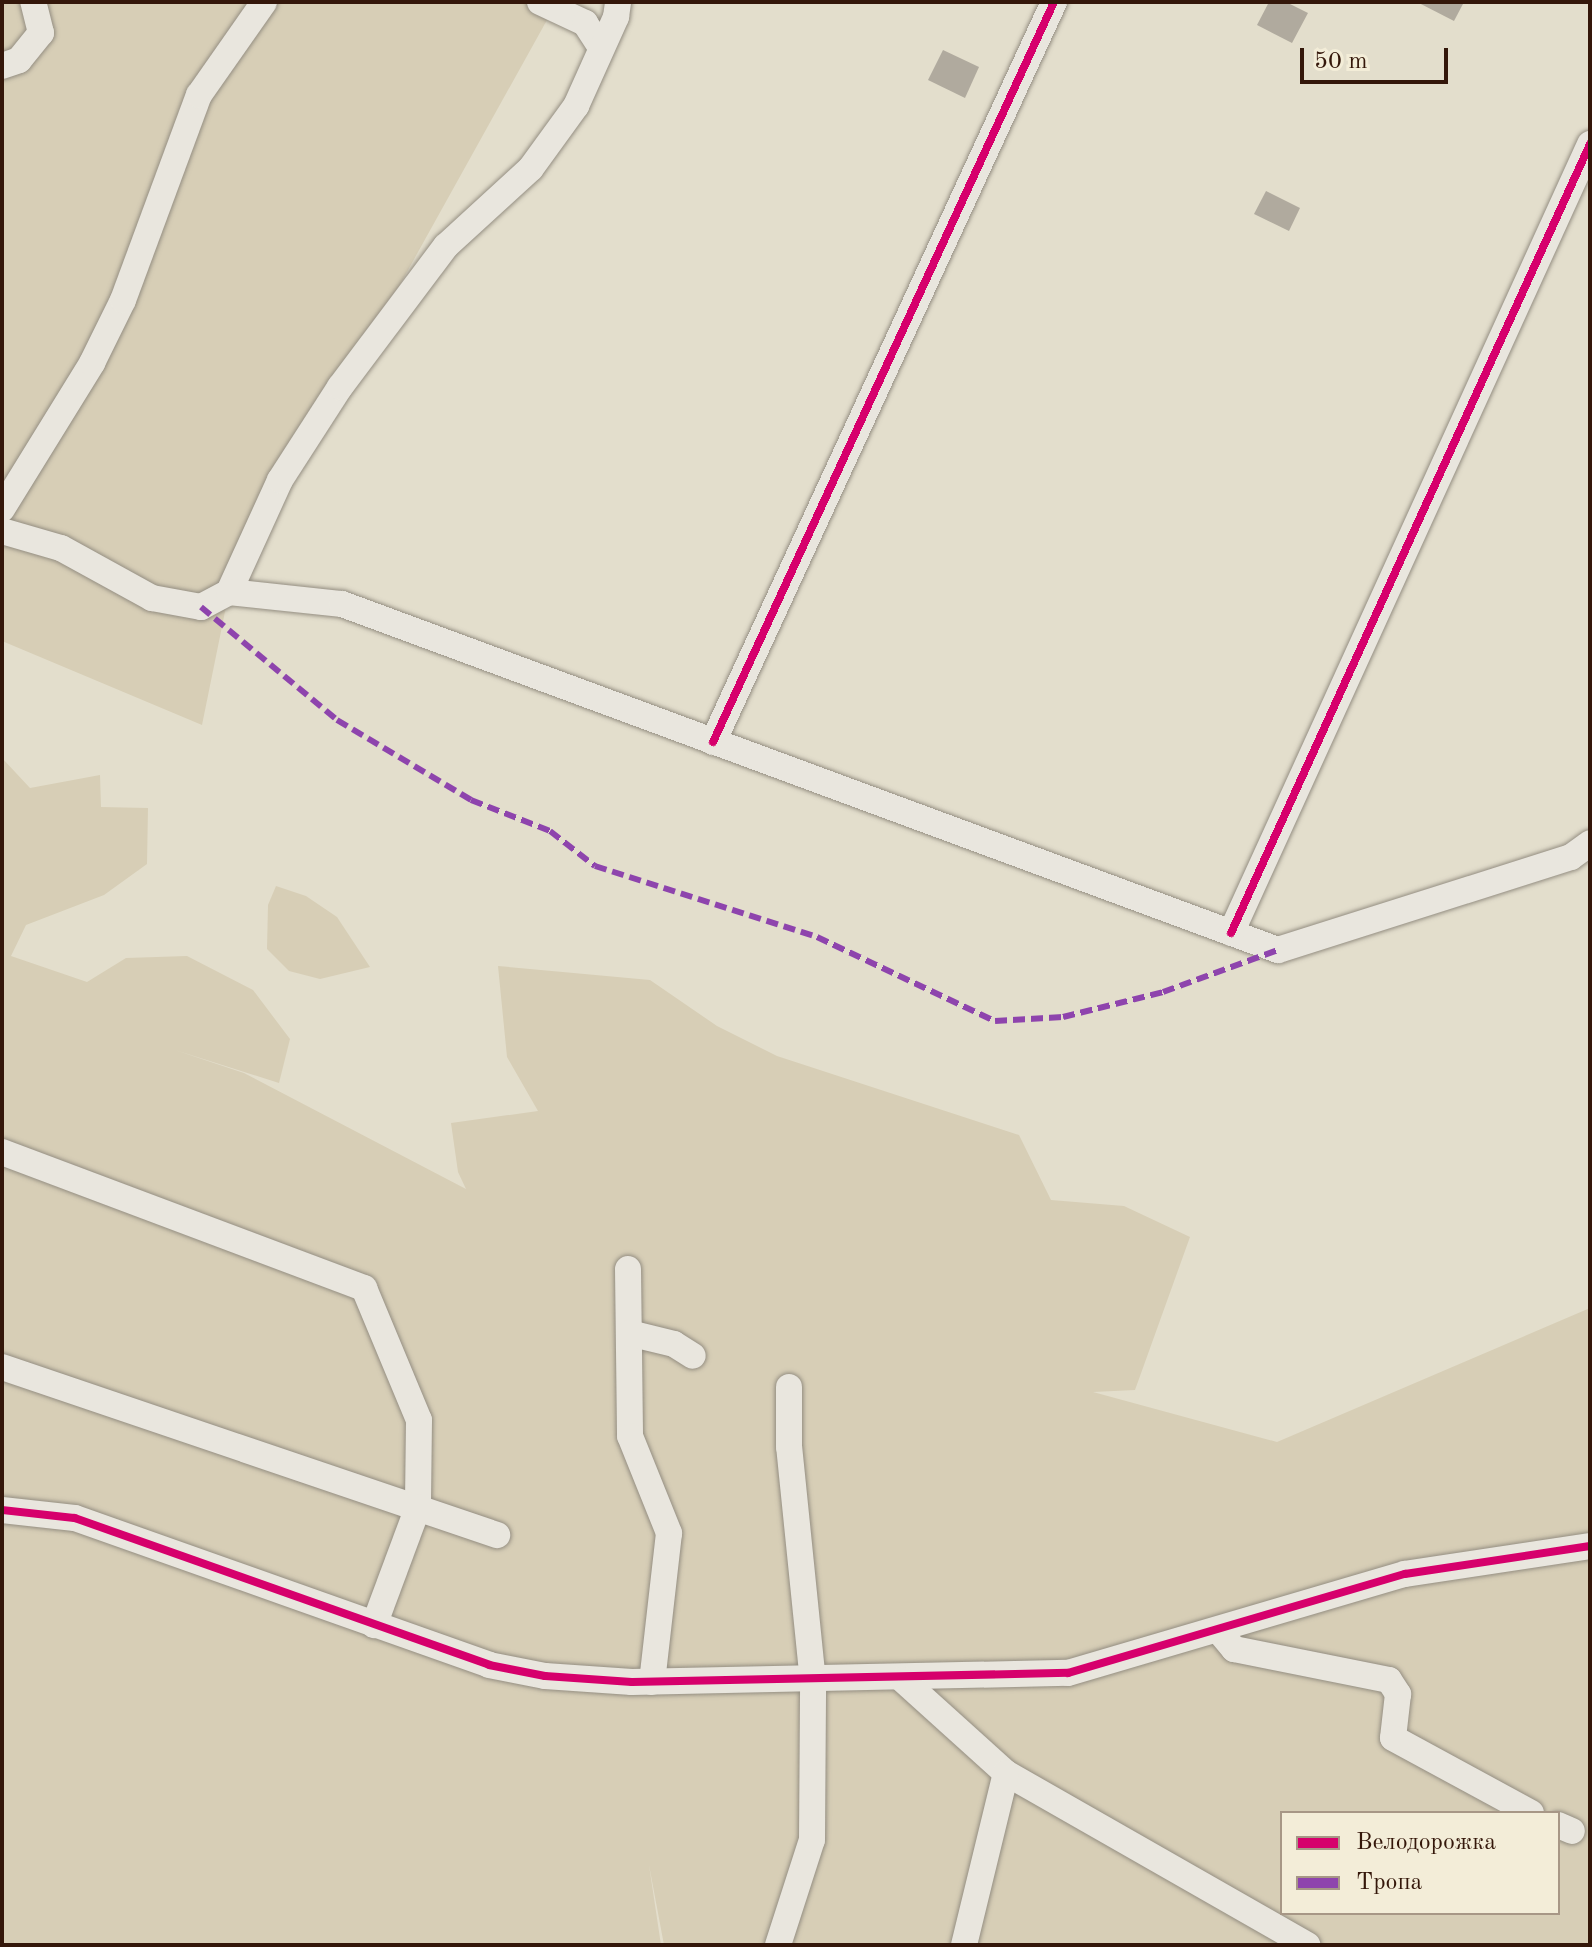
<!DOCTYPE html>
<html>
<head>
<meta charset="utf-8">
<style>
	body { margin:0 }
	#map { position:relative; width:1592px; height:1947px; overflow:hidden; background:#e3decc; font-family:"Old Standard TT",serif }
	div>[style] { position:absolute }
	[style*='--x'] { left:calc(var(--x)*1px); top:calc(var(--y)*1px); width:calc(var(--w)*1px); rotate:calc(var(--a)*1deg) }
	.green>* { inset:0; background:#d7ceb6 }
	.building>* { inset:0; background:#b0aa9e }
	.roads { filter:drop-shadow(0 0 2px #948e82) drop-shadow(0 0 2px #948e82) }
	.minor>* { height:26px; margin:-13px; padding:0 13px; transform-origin:13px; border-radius:13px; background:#e9e6de }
	.quiet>* { height:6px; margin-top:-3px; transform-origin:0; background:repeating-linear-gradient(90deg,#8e44ad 0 12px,transparent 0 18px) }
	.cycleway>* { height:8px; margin:-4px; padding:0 4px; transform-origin:4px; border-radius:4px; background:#d6006c }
	span { translate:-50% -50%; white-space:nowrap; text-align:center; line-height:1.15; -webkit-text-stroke:7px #f3edd8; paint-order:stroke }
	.frame { position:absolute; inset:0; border:4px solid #34170a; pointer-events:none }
	.legend { position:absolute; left:1280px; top:1811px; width:280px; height:104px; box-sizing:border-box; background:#f3edd8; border:2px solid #a79786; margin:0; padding:10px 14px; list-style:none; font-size:24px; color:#34170a }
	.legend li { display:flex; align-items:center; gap:16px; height:40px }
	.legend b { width:40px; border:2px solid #a79786 }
	.scale { position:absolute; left:1300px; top:48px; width:148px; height:36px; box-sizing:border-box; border:4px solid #34170a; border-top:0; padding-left:10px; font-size:24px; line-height:28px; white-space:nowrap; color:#34170a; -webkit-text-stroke:6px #f3edd8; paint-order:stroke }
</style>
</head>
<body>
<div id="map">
	<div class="green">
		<div style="clip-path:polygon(2px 2px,557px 2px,229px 592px,202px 725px,2px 641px)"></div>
		<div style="clip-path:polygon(evenodd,2px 758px,30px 788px,100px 775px,101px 807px,148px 808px,147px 864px,104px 895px,26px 925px,11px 956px,87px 982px,126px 958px,187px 956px,253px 990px,290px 1039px,279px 1083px,175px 1050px,244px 1073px,466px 1189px,458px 1172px,451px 1123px,538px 1111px,507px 1057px,498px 966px,650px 980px,717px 1026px,777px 1056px,1019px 1135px,1051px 1200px,1124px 1206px,1190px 1237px,1135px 1390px,1093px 1392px,1277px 1442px,1590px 1308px,1590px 1945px,664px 1945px,649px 1865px,661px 1945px,2px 1945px,2px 758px,1282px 1813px,1558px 1813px,1558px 1913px,1282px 1913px,1282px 1813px)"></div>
		<div style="clip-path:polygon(276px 886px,306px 896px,337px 917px,370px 967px,320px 979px,289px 971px,267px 949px,268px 905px)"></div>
	</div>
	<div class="building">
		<div style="clip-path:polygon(1269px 2px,1286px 2px,1308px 13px,1292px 43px,1257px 25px)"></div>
		<div style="clip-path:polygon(1417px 2px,1464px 2px,1454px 21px)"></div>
		<div style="clip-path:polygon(943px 50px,979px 67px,965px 98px,928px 80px)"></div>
		<div style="clip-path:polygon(1266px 191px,1300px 208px,1289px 231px,1254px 214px)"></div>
	</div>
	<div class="roads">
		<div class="minor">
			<div style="--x:540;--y:2;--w:50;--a:25"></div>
			<div style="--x:585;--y:23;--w:30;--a:57"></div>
			<div style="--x:2;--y:66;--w:18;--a:-19"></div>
			<div style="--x:19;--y:60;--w:35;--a:-51"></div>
			<div style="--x:41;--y:33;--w:32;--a:-104"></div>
			<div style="--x:2;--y:509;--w:172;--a:-58.3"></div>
			<div style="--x:92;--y:363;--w:70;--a:-63.8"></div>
			<div style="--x:123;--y:300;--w:219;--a:-69.7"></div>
			<div style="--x:199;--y:95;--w:113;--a:-55"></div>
			<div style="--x:2;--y:531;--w:61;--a:16.1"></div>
			<div style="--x:61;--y:548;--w:104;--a:28.8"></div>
			<div style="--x:152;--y:598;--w:50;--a:10.4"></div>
			<div style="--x:201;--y:607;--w:32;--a:-28"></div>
			<div style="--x:229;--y:592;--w:123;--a:-65.5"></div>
			<div style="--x:280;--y:480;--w:111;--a:-57.2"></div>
			<div style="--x:340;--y:387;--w:176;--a:-53.1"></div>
			<div style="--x:446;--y:246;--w:115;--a:-42.5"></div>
			<div style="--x:531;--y:168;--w:77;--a:-54"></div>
			<div style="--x:576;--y:106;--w:98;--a:-65.8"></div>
			<div style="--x:616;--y:17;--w:15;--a:-82"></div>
			<div style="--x:229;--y:592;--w:114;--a:6.1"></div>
			<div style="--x:342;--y:604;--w:998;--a:20.29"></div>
			<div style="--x:1278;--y:950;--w:307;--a:-17.6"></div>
			<div style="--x:1571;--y:857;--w:24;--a:-36"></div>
			<div style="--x:713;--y:742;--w:815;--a:-65.26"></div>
			<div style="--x:1231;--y:933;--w:867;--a:-65.53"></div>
			<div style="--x:2;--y:1152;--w:387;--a:20.6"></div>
			<div style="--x:364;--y:1288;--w:143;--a:67.4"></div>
			<div style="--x:419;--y:1420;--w:87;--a:90.7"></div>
			<div style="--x:418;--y:1507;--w:126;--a:110.4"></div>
			<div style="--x:628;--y:1269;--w:167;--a:89.3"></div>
			<div style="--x:630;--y:1436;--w:105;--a:68.1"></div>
			<div style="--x:669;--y:1533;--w:150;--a:96.5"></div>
			<div style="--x:629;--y:1333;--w:46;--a:13.7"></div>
			<div style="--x:674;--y:1344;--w:22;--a:32"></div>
			<div style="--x:2;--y:1367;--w:523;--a:18.75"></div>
			<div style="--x:2;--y:1510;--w:73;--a:6.3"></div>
			<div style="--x:75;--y:1518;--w:439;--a:19.5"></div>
			<div style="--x:489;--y:1665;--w:57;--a:11.1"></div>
			<div style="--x:545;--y:1676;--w:87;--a:3.9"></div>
			<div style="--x:632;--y:1682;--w:436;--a:-1.2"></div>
			<div style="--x:1068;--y:1673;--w:351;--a:-16.4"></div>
			<div style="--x:1405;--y:1574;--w:187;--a:-8.6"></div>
			<div style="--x:1218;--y:1630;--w:25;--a:50"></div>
			<div style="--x:1234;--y:1649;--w:158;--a:11.3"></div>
			<div style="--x:1389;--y:1680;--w:17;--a:57"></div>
			<div style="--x:1398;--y:1694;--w:44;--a:96.5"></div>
			<div style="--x:1393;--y:1738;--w:157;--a:28.5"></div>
			<div style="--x:903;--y:1680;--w:139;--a:42.1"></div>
			<div style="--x:1006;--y:1773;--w:347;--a:29.7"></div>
			<div style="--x:1558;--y:1825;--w:15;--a:23"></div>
			<div style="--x:778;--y:1945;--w:110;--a:-72.1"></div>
			<div style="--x:812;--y:1840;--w:158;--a:-89.6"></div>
			<div style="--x:813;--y:1682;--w:236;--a:-95.8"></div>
			<div style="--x:789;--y:1447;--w:60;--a:-90"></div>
			<div style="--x:964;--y:1945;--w:177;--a:-76.3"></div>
		</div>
	</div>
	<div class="quiet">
		<div style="--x:201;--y:607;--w:177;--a:39.7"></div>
		<div style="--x:337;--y:720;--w:156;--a:30.8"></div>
		<div style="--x:471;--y:800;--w:85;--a:21.4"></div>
		<div style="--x:550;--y:831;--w:57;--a:37.9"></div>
		<div style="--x:595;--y:866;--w:233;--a:17.7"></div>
		<div style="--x:817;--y:937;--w:197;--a:25.3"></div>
		<div style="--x:995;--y:1021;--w:68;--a:-3.4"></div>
		<div style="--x:1063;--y:1017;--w:103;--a:-14"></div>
		<div style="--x:1163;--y:992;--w:122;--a:-20.1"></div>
	</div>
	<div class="cycleway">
		<div style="--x:713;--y:742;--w:815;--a:-65.26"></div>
		<div style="--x:1231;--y:933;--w:867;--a:-65.53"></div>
		<div style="--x:2;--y:1510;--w:73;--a:6.3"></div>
		<div style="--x:75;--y:1518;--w:439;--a:19.5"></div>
		<div style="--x:489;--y:1665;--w:57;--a:11.1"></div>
		<div style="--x:545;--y:1676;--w:87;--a:3.9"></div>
		<div style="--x:632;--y:1682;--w:436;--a:-1.2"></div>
		<div style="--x:1068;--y:1673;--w:351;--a:-16.4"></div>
		<div style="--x:1405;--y:1574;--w:187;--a:-8.6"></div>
	</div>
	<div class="frame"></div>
	<ul class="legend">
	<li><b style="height:10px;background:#d6006c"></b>Велодорожка</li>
	<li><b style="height:10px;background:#8e44ad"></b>Тропа</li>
	</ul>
	<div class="scale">50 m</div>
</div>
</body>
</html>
